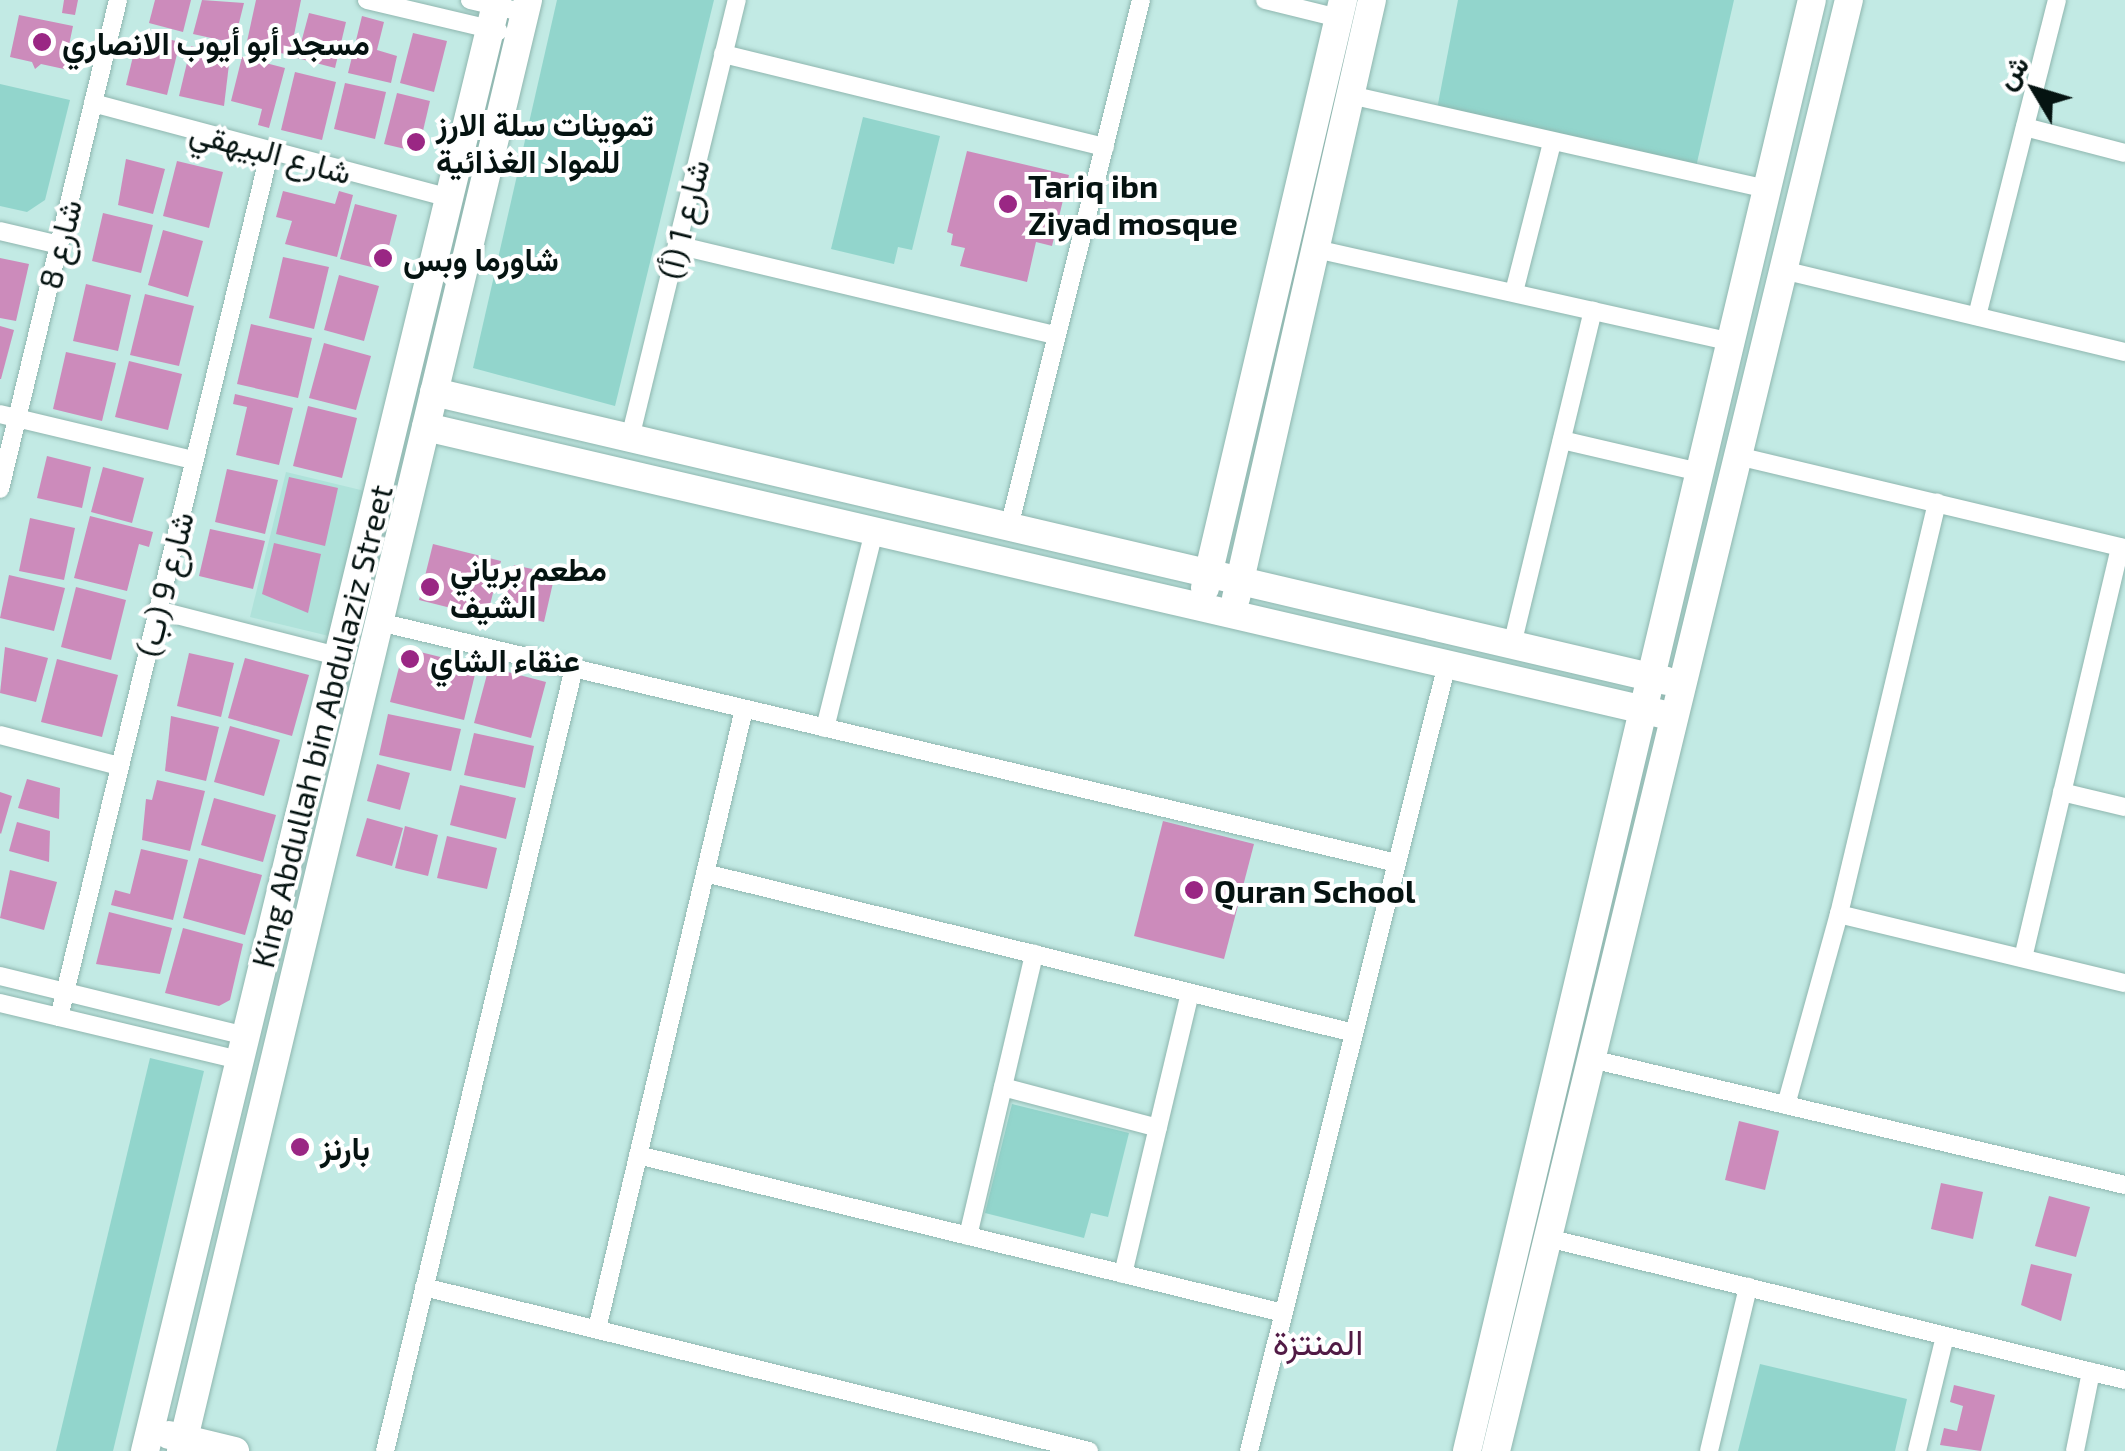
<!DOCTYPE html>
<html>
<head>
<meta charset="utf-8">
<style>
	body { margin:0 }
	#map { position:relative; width:2125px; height:1451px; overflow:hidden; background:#c2eae4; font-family:"Exo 2",Vazirmatn,sans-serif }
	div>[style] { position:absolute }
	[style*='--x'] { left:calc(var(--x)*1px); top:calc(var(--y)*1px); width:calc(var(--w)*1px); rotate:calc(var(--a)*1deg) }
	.built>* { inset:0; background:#afe2da }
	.green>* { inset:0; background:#92d5cc }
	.building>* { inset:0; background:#cc8bbb }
	.roads { filter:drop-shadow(0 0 2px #8fb6af) drop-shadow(0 0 2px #8fb6af) }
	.minor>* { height:18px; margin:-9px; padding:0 9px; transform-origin:9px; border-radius:9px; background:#fff }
	.secondary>* { height:28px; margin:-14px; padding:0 14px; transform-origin:14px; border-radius:14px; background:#fff }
	.dots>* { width:28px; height:28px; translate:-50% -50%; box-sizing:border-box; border:5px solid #fff; border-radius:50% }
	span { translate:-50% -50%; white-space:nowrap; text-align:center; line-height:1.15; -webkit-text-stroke:8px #fff; paint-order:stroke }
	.poi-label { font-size:32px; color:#051311; font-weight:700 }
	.left { translate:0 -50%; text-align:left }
	.street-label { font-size:32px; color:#051311 }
	.neighbourhood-label { font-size:35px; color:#511a45 }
	.north { position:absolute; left:1985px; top:40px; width:100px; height:100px; -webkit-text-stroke:8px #fff; paint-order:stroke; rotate:308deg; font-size:28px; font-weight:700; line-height:40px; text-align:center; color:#051311 }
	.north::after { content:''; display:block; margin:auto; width:35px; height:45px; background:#051311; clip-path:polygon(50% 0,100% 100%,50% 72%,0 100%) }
</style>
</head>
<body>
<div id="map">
	<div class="built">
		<div style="clip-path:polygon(286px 472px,365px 491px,329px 636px,250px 617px)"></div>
	</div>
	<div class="green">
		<div style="clip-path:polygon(557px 0,714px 0,615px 406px,473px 368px)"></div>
		<div style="clip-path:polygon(1458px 0,1734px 0,1696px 167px,1437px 109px)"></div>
		<div style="clip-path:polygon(0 84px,70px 100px,45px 200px,27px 212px,0 206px)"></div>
		<div style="clip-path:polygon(863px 117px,940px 136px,912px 250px,898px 247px,894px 264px,831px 249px)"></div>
		<div style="clip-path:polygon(150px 1058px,204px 1071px,113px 1451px,56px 1451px)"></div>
		<div style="clip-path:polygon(1012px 1104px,1129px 1133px,1108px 1217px,1091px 1213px,1084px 1238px,985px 1213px)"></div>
		<div style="clip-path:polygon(1760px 1364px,1907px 1399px,1895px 1451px,1738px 1451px)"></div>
	</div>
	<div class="building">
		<div style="clip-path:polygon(64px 0,78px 0,75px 15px,62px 13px)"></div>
		<div style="clip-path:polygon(155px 0,191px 0,183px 32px,149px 23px)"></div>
		<div style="clip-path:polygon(202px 0,244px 3px,234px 43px,193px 34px)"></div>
		<div style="clip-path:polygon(256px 0,301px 0,290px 55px,246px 46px)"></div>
		<div style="clip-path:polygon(309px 13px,346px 22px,335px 68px,297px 58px)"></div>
		<div style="clip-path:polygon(19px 15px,73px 26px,64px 69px,41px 64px,35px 69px,32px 62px,10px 57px)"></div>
		<div style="clip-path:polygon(362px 16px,384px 22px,377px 50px,397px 56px,391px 83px,348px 73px)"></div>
		<div style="clip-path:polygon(139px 32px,180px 42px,167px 95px,126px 85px)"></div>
		<div style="clip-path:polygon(413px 33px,447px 41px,434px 92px,400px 83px)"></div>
		<div style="clip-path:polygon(191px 46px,230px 56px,224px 106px,179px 96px)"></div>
		<div style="clip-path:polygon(242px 57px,285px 68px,269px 128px,258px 125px,262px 109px,231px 101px)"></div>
		<div style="clip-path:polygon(295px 72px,336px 82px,322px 140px,281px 130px)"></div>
		<div style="clip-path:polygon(345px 83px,386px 92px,375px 139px,334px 129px)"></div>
		<div style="clip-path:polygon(397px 93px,430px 101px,418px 152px,384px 144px)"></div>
		<div style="clip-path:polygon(967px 151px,1069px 175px,1052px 246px,1036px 242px,1027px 282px,960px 266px,965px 248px,951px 245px,953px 234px,947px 232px)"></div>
		<div style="clip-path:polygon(126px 159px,165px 169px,153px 214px,118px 205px)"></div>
		<div style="clip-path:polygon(177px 161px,223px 172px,209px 228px,163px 216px)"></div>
		<div style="clip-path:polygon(283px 191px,335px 204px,339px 191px,353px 195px,337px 257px,285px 244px,292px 221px,276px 217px)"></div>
		<div style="clip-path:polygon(355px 204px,397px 215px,383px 270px,340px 259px)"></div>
		<div style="clip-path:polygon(103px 213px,153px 225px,141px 273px,92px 261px)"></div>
		<div style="clip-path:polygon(163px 230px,203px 241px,188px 297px,148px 285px)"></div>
		<div style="clip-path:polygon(283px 257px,329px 267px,314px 329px,269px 318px)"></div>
		<div style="clip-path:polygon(0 258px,29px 264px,16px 321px,0 318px)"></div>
		<div style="clip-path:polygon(339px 275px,379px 286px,364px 341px,324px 330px)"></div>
		<div style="clip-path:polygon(86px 284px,131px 295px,118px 351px,73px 341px)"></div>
		<div style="clip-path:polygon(145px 294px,194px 306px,179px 366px,130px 355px)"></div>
		<div style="clip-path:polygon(251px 324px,312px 338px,298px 398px,237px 384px)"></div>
		<div style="clip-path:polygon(0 326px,14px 330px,1px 379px,0 379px)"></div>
		<div style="clip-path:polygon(324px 343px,371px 356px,356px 410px,309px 398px)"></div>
		<div style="clip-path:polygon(66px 352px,116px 363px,102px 421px,53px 409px)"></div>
		<div style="clip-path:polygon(129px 361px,182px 374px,168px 430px,115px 417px)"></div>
		<div style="clip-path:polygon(235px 394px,293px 408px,279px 465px,236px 455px,247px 407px,233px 404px)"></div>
		<div style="clip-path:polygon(308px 406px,357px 418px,342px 478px,293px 466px)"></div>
		<div style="clip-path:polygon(47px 456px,91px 467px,82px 508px,37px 498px)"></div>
		<div style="clip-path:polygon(103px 467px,144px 478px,132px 523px,91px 512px)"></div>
		<div style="clip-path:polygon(227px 469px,278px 480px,265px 534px,215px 522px)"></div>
		<div style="clip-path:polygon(289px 477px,338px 488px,325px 546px,276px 534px)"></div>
		<div style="clip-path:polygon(90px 516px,153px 532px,149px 547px,139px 544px,127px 591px,74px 578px)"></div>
		<div style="clip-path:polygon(30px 518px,75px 528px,64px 580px,19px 571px)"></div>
		<div style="clip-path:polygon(210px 529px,265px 541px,253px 589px,199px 576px)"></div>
		<div style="clip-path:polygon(274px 543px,321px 554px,308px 613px,262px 594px)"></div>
		<div style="clip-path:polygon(433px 544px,501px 561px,487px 617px,419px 600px)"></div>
		<div style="clip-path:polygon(514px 565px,555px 574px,544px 622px,503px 612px)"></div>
		<div style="clip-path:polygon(9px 575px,65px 588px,54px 631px,0 618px)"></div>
		<div style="clip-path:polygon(76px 587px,126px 600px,111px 660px,61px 647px)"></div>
		<div style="clip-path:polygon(5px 647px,48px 658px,36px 702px,0 693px)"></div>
		<div style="clip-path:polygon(404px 648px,477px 666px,464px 720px,390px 702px)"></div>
		<div style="clip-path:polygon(189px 653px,234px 663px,221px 717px,177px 706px)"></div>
		<div style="clip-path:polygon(245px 658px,309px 675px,292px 736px,228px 718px)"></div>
		<div style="clip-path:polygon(57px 659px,118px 675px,102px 737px,41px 722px)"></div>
		<div style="clip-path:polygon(489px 667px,546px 682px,531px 738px,474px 723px)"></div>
		<div style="clip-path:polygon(388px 714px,461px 729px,451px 771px,379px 755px)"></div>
		<div style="clip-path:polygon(171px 716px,219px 727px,206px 781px,165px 771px)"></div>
		<div style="clip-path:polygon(230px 726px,280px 740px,264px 796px,214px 782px)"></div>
		<div style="clip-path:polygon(474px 733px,534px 746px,525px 788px,464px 775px)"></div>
		<div style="clip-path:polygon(377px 764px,410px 773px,400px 810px,367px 801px)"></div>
		<div style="clip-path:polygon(27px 779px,60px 788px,59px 819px,18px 808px)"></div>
		<div style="clip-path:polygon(157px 780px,205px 791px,190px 851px,142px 840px,146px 799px,152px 800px)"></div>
		<div style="clip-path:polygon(460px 785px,516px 798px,506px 839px,450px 825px)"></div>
		<div style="clip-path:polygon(0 792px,12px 796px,1px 834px,0 833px)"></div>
		<div style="clip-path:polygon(214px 798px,276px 815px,263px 862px,201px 845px)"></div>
		<div style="clip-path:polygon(367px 818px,403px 828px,392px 866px,356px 856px)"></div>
		<div style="clip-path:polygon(1163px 821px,1254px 844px,1224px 959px,1134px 936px)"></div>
		<div style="clip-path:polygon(17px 822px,50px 831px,49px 862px,9px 851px)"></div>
		<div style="clip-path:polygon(405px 826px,438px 835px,428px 876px,395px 868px)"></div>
		<div style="clip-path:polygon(447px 836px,497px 848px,487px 889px,437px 878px)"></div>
		<div style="clip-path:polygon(141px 849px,188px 860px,173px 920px,111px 905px,115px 890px,130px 894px)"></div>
		<div style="clip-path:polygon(199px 858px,262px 875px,245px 935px,183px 918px)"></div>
		<div style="clip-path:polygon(10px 870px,57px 882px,44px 930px,0 918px)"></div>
		<div style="clip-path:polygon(109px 912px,172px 928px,160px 974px,96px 964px)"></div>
		<div style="clip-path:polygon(183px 928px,243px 944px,230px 1000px,219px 1006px,165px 993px)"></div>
		<div style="clip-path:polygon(1739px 1121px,1779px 1131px,1765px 1190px,1725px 1180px)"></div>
		<div style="clip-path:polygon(1941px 1183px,1983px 1192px,1973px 1239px,1931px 1229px)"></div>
		<div style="clip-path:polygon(2049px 1196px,2090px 1207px,2076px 1257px,2035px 1246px)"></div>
		<div style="clip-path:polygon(2031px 1264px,2072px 1274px,2061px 1321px,2021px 1305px)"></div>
		<div style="clip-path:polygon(1954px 1385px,1995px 1395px,1981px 1451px,1940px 1445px,1944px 1428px,1957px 1431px,1963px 1406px,1950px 1402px)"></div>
	</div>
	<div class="roads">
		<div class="minor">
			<div style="--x:367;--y:0;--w:135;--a:13.3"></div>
			<div style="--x:470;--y:0;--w:57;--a:13.3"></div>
			<div style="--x:1265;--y:0;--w:76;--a:13.7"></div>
			<div style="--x:723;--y:54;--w:393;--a:13.7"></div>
			<div style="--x:1350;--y:95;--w:424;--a:12.7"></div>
			<div style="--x:93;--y:103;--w:368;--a:14.9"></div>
			<div style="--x:2025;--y:127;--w:103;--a:14.6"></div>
			<div style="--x:0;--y:231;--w:61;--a:13.3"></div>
			<div style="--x:677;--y:245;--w:390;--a:13.4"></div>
			<div style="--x:1320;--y:250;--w:420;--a:12.6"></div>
			<div style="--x:1783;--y:270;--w:352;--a:13.5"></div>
			<div style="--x:1514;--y:292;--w:154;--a:-75.7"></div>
			<div style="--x:1977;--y:316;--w:326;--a:-75.8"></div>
			<div style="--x:0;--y:414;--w:198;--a:13.4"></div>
			<div style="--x:630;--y:438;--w:451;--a:-76.3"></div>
			<div style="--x:1562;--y:440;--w:141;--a:13.1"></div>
			<div style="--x:1738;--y:456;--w:398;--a:13.4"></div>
			<div style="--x:0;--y:489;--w:503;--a:-76.43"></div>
			<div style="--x:1009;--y:527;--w:543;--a:-75.94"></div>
			<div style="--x:157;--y:610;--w:187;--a:14.3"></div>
			<div style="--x:379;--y:622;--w:1046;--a:13.32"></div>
			<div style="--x:1512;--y:645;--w:344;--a:-76.4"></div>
			<div style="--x:825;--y:728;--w:203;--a:-76"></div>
			<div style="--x:0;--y:735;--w:123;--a:14.6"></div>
			<div style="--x:2062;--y:792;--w:65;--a:13.4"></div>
			<div style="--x:705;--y:873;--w:668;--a:13.85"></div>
			<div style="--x:1839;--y:914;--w:294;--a:13.6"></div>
			<div style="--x:2023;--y:958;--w:422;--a:-76.7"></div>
			<div style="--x:0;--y:976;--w:253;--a:13.7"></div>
			<div style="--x:0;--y:1003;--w:247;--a:13.4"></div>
			<div style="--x:59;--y:1017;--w:891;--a:-76.31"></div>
			<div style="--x:1591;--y:1059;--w:549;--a:13.28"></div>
			<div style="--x:1003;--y:1087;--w:160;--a:14.8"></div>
			<div style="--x:1786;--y:1105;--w:198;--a:-74.5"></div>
			<div style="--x:1839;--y:914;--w:423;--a:-76.6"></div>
			<div style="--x:638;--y:1155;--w:664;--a:13.76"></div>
			<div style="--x:968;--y:1236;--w:290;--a:-76.8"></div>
			<div style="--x:1548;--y:1238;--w:594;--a:13.83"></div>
			<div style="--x:1123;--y:1274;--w:289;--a:-76.6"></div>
			<div style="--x:424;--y:1287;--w:685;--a:13.85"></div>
			<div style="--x:597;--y:1329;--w:637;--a:-76.66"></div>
			<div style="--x:385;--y:1451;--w:805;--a:-76.43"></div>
			<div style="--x:1249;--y:1451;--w:812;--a:-75.88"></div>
			<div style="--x:1709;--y:1451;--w:169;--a:-76.6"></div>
			<div style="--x:1917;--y:1451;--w:118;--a:-76.3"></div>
			<div style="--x:2075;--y:1451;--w:81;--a:-78.6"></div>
		</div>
		<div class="secondary">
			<div style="--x:434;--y:392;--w:1266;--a:13.19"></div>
			<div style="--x:426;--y:427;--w:1268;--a:13.08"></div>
			<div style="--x:1205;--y:588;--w:604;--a:-76.79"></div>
			<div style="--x:1236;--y:598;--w:613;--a:-77.19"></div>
			<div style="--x:169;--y:1435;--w:68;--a:13.6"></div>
			<div style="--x:145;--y:1451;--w:1493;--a:-76.36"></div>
			<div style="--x:181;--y:1451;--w:1492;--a:-76.55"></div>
			<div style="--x:1467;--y:1451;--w:1491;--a:-76.63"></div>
			<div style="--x:1496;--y:1451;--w:1493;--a:-76.33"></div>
		</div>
	</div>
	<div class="dots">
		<div style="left:42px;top:42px;background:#9a2784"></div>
		<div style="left:416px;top:142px;background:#9a2784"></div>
		<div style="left:1008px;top:204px;background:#9a2784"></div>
		<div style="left:383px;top:258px;background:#9a2784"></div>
		<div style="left:430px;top:587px;background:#9a2784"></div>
		<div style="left:410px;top:659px;background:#9a2784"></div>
		<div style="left:1194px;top:890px;background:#9a2784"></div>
		<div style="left:300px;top:1147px;background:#9a2784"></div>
	</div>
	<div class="poi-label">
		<span class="left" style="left:62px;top:42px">مسجد أبو أيوب الانصاري</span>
		<span class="left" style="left:436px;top:142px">تموينات سلة الارز<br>للمواد الغذائية</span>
		<span class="left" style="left:1028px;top:204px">Tariq ibn<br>Ziyad mosque</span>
		<span class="left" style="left:403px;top:258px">شاورما وبس</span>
		<span class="left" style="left:450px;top:587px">مطعم برياني<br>الشيف</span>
		<span class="left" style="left:430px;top:659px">عنقاء الشاي</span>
		<span class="left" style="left:1214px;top:890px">Quran School</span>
		<span class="left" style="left:320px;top:1147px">بارنز</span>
	</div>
	<div class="street-label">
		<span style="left:271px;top:151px;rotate:15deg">شارع البيهقي</span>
		<span style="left:683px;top:219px;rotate:-76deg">شارع 1 (أ)</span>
		<span style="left:59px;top:244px;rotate:-76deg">شارع 8</span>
		<span style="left:164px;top:584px;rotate:-76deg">شارع 9 (ب)</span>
		<span style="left:321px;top:726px;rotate:-76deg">King Abdullah bin Abdulaziz Street</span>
	</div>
	<div class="neighbourhood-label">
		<span style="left:1318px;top:1341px">المنتزة</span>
	</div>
	<div class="north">ش</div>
</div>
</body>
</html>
